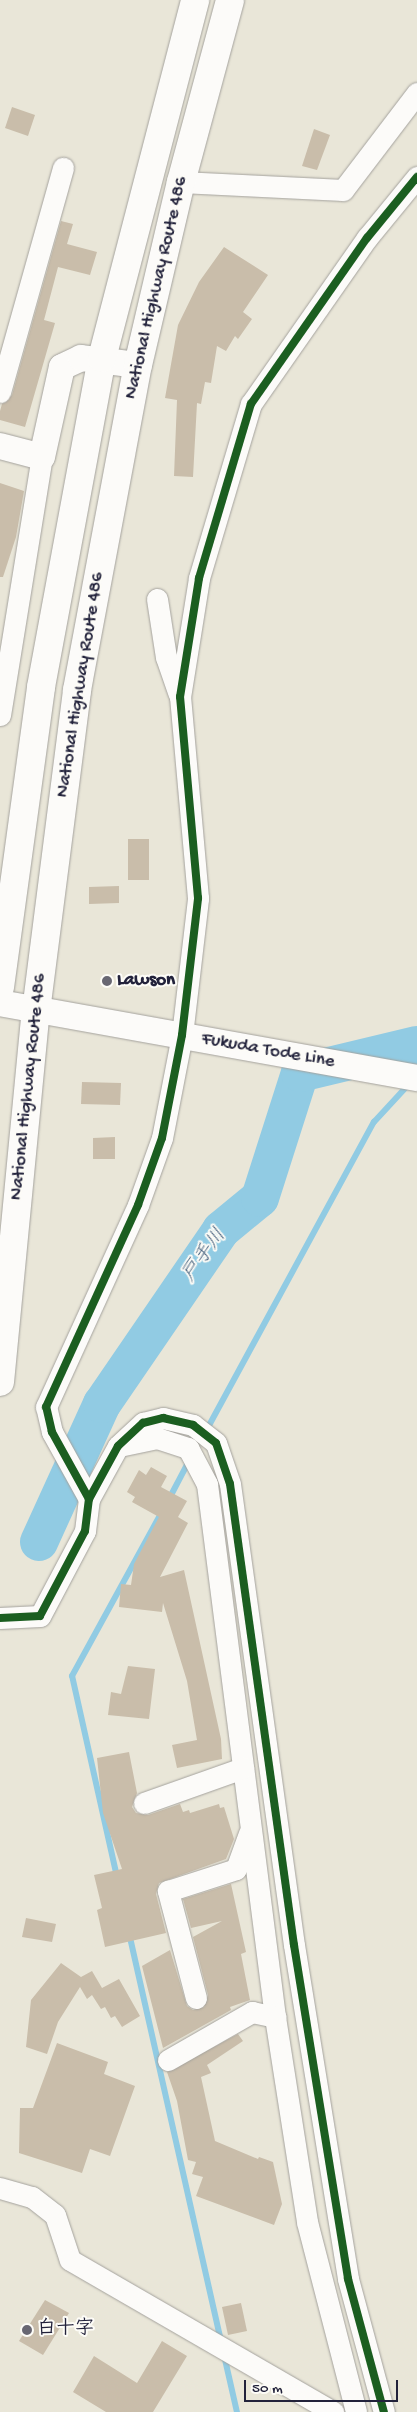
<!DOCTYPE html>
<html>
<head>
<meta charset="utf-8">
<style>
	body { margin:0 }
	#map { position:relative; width:417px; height:2412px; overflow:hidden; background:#e9e6d8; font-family:"Gochi Hand","Klee One",sans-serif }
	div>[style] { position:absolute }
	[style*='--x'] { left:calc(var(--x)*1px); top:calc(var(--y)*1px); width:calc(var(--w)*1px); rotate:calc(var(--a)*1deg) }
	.stream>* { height:6px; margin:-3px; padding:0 3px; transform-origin:3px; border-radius:3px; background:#91cbe3 }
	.river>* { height:38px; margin:-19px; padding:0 19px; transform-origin:19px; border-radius:19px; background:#91cbe3 }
	.building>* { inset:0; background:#c9bdaa }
	.roads { filter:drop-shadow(0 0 1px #a4a29d) drop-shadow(0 0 1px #a4a29d) }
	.minor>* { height:21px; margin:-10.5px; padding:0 10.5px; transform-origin:10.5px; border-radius:10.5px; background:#fcfbf9 }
	.major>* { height:26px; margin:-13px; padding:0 13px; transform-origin:13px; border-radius:13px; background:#fcfbf9 }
	.highway>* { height:28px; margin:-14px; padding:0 14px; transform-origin:14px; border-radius:14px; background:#fcfbf9 }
	.cycleway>* { height:8px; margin:-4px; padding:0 4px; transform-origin:4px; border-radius:4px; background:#1b5e20 }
	.dots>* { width:14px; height:14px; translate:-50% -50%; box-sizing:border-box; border:2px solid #fdfcf7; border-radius:50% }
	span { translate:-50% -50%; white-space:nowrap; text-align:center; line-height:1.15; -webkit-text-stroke:4px #fdfcf7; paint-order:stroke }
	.street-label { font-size:19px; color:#22223b }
	.poi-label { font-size:19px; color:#22223b; font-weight:700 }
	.left { translate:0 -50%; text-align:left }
	.water-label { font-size:20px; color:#3c5978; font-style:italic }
	.scale { position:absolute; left:244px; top:2380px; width:154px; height:22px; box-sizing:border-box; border:2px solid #22223b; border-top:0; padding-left:6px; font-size:15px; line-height:18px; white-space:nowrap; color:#22223b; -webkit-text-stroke:4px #fdfcf7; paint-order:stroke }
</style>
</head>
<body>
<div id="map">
	<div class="stream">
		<div style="--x:206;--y:1431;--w:352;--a:-61.5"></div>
		<div style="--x:374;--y:1122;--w:53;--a:-47.3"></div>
		<div style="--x:169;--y:1499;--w:45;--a:-62.3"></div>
		<div style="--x:117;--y:1877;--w:206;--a:-102.6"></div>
		<div style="--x:72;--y:1676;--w:189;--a:-61.3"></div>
		<div style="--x:129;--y:1933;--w:419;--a:77.3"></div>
		<div style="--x:224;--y:2355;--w:58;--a:77.2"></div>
	</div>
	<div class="river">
		<div style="--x:39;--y:1542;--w:152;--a:-65.5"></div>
		<div style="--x:102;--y:1404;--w:211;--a:-55.6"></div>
		<div style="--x:221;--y:1230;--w:50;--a:-39.4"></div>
		<div style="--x:260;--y:1198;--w:131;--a:-72.3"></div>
		<div style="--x:300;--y:1073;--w:120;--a:-13.5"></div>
	</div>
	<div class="building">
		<div style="clip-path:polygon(12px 107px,35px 115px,28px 136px,5px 128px)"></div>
		<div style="clip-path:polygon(314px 129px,330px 135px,317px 170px,302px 166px)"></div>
		<div style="clip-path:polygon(61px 221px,73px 224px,67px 244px,97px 252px,90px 275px,58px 267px,44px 320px,55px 323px,25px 427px,0 420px,0 411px,2px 404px,12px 395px)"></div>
		<div style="clip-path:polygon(224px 247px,268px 275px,243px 312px,252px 319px,238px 339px,235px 336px,226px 351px,217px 346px,211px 383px,205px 382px,201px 404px,197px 403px,193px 477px,174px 476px,177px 400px,165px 398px,178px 325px,199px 282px)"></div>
		<div style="clip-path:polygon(0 483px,24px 491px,16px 537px,3px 577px,0 577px)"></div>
		<div style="clip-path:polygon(128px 839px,149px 839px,149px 880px,128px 880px)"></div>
		<div style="clip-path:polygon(119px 886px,119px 903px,89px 904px,89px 887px)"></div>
		<div style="clip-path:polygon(82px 1082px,121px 1083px,120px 1105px,81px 1104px)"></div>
		<div style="clip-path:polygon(115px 1137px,115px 1159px,93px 1159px,93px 1138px)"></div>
		<div style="clip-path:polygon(151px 1467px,167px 1476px,161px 1487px,187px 1501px,178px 1517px,188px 1523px,160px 1577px,184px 1570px,221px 1739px,222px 1759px,177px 1768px,172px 1745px,197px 1740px,187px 1681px,163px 1603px,162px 1612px,119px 1607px,121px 1584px,131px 1585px,134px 1564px,159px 1517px,132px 1502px,135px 1497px,127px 1492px,139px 1470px,146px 1475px)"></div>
		<div style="clip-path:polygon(128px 1666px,155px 1669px,149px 1719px,108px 1715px,111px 1692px,121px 1694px)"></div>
		<div style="clip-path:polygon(129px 1752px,137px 1793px,132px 1807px,136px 1813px,148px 1815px,180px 1804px,183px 1812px,189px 1810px,190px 1813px,219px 1804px,220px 1808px,224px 1807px,234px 1839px,226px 1859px,159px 1883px,156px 1894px,166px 1933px,105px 1947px,97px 1910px,102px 1908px,94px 1875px,122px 1869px,103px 1813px,97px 1758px)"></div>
		<div style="clip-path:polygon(231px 1884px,246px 1952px,241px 1954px,250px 2000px,230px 2007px,231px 2010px,163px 2048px,142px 1966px,170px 1950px,187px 2006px,193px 2010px,204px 2007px,208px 1995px,193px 1937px,222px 1921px,191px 1928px,183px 1899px)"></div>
		<div style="clip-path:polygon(26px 1918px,56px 1924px,52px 1942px,22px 1937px)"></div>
		<div style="clip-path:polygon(61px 1963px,81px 1977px,92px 1971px,102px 1988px,119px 1979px,140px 2016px,122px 2027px,115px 2016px,111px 2018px,105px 2007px,101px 2009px,92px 1995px,87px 1999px,80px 1987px,58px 2022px,47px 2054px,26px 2047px,31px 2000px)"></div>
		<div style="clip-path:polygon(238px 2034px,243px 2041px,207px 2065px,211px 2073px,201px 2077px,215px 2141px,258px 2159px,259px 2157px,273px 2162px,282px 2204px,274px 2225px,196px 2196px,203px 2177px,192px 2174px,196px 2162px,188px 2160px,177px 2101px,167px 2072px)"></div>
		<div style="clip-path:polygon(57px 2043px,108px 2062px,104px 2074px,135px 2086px,110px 2156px,90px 2149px,82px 2173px,19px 2153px,20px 2108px,33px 2108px)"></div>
		<div style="clip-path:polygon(45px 2300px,69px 2313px,43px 2355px,19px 2341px)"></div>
		<div style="clip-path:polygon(241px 2303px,247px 2331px,228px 2335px,222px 2307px)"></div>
		<div style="clip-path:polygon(162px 2341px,187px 2356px,153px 2412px,106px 2412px,73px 2392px,94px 2356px,137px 2383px)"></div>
	</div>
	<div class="roads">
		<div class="minor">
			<div style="--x:181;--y:182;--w:162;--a:2.8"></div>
			<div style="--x:343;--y:190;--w:122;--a:-52.7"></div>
			<div style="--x:0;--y:392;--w:233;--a:-74.3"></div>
			<div style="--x:157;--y:599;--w:59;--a:81.2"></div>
			<div style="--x:166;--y:657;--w:39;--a:71"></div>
			<div style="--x:0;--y:715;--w:261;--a:-80.8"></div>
			<div style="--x:119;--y:1446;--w:39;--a:-12"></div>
			<div style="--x:157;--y:1438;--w:33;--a:18"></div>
			<div style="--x:188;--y:1448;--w:41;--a:62.2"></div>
			<div style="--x:207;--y:1484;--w:537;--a:82.73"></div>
			<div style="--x:275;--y:2017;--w:207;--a:81.1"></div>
			<div style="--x:307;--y:2222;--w:196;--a:75.5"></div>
			<div style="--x:89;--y:1499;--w:60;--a:-61.3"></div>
			<div style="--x:118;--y:1446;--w:34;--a:-43"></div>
			<div style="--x:143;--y:1423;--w:21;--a:-14"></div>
			<div style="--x:163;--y:1418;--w:31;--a:13"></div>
			<div style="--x:193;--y:1425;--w:29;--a:38"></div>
			<div style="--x:216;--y:1443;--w:43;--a:71.1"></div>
			<div style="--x:230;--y:1484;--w:465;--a:82.1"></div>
			<div style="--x:294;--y:1945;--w:338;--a:80.8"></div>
			<div style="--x:348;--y:2279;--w:138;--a:74.9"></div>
			<div style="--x:0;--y:1618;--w:40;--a:-2.9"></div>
			<div style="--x:40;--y:1616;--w:96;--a:-62.1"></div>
			<div style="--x:85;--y:1531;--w:32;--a:-83"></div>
			<div style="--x:89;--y:1499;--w:77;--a:-118.9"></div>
			<div style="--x:52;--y:1432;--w:26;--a:-103"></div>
			<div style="--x:46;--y:1407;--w:222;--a:-65.5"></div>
			<div style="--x:138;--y:1205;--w:71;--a:-70.3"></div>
			<div style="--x:162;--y:1138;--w:105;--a:-79"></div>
			<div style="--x:182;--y:1035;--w:138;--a:-83.3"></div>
			<div style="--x:198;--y:898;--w:202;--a:-95.1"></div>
			<div style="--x:180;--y:697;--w:121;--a:-80.9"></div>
			<div style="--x:199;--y:578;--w:182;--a:-73.4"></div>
			<div style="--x:251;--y:404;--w:203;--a:-55.1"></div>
			<div style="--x:367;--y:238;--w:79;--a:-50.7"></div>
			<div style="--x:144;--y:1803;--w:105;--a:-19.5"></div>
			<div style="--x:196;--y:1998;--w:111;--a:-104.7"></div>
			<div style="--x:168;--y:1891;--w:71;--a:-17.9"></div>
			<div style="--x:236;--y:1869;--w:38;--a:-70"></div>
			<div style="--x:168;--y:2060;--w:97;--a:-29.7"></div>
			<div style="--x:252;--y:2012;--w:24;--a:12"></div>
			<div style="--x:0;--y:2188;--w:33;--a:16"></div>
			<div style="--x:32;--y:2197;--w:29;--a:38"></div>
			<div style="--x:55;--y:2215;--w:47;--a:71.6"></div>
			<div style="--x:70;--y:2260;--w:304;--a:30"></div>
		</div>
		<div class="major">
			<div style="--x:0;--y:446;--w:43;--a:14.7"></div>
			<div style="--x:42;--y:457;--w:92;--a:-77.5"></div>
			<div style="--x:62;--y:367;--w:21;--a:-25"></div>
			<div style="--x:81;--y:358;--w:57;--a:7"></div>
			<div style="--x:0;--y:1003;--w:424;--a:10.2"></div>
		</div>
		<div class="highway">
			<div style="--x:0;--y:987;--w:303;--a:-82.2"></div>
			<div style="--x:41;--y:687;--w:335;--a:-79.5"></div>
			<div style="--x:102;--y:358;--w:370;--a:-75.4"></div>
			<div style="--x:0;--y:1382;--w:373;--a:-84.5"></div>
			<div style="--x:36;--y:1011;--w:324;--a:-82.7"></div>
			<div style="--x:77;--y:690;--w:331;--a:-79.4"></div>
			<div style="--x:138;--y:365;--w:188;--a:-76.8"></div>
			<div style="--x:181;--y:182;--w:188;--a:-74.9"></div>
		</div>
	</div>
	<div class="cycleway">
		<div style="--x:89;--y:1499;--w:60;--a:-61.3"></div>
		<div style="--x:118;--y:1446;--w:34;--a:-43"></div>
		<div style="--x:143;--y:1423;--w:21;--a:-14"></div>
		<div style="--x:163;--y:1418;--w:31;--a:13"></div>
		<div style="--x:193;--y:1425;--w:29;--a:38"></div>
		<div style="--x:216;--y:1443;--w:43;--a:71.1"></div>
		<div style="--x:230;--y:1484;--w:465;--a:82.1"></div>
		<div style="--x:294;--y:1945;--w:338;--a:80.8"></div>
		<div style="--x:348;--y:2279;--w:138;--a:74.9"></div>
		<div style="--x:0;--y:1618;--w:40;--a:-2.9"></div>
		<div style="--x:40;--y:1616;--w:96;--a:-62.1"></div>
		<div style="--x:85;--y:1531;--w:32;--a:-83"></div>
		<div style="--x:89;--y:1499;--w:77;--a:-118.9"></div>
		<div style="--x:52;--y:1432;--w:26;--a:-103"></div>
		<div style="--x:46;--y:1407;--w:222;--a:-65.5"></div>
		<div style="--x:138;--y:1205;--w:71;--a:-70.3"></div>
		<div style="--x:162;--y:1138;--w:105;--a:-79"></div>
		<div style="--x:182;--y:1035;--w:138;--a:-83.3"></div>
		<div style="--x:198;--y:898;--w:202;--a:-95.1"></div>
		<div style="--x:180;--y:697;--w:121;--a:-80.9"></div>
		<div style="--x:199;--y:578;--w:182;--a:-73.4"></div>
		<div style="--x:251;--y:404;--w:203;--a:-55.1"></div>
		<div style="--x:367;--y:238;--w:79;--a:-50.7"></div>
	</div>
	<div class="dots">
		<div style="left:107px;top:981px;background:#686772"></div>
		<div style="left:27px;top:2330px;background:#686772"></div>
	</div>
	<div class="street-label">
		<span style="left:157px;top:288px;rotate:-77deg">National Highway Route 486</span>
		<span style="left:81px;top:685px;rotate:-81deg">National Highway Route 486</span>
		<span style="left:268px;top:1051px;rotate:10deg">Fukuda Tode Line</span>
		<span style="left:29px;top:1087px;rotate:-84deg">National Highway Route 486</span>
	</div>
	<div class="poi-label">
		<span class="left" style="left:117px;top:981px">Lawson</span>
		<span class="left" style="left:37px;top:2330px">白十字</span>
	</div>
	<div class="water-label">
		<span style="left:205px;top:1256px;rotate:-54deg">戸手川</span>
	</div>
	<div class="scale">50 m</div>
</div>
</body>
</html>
